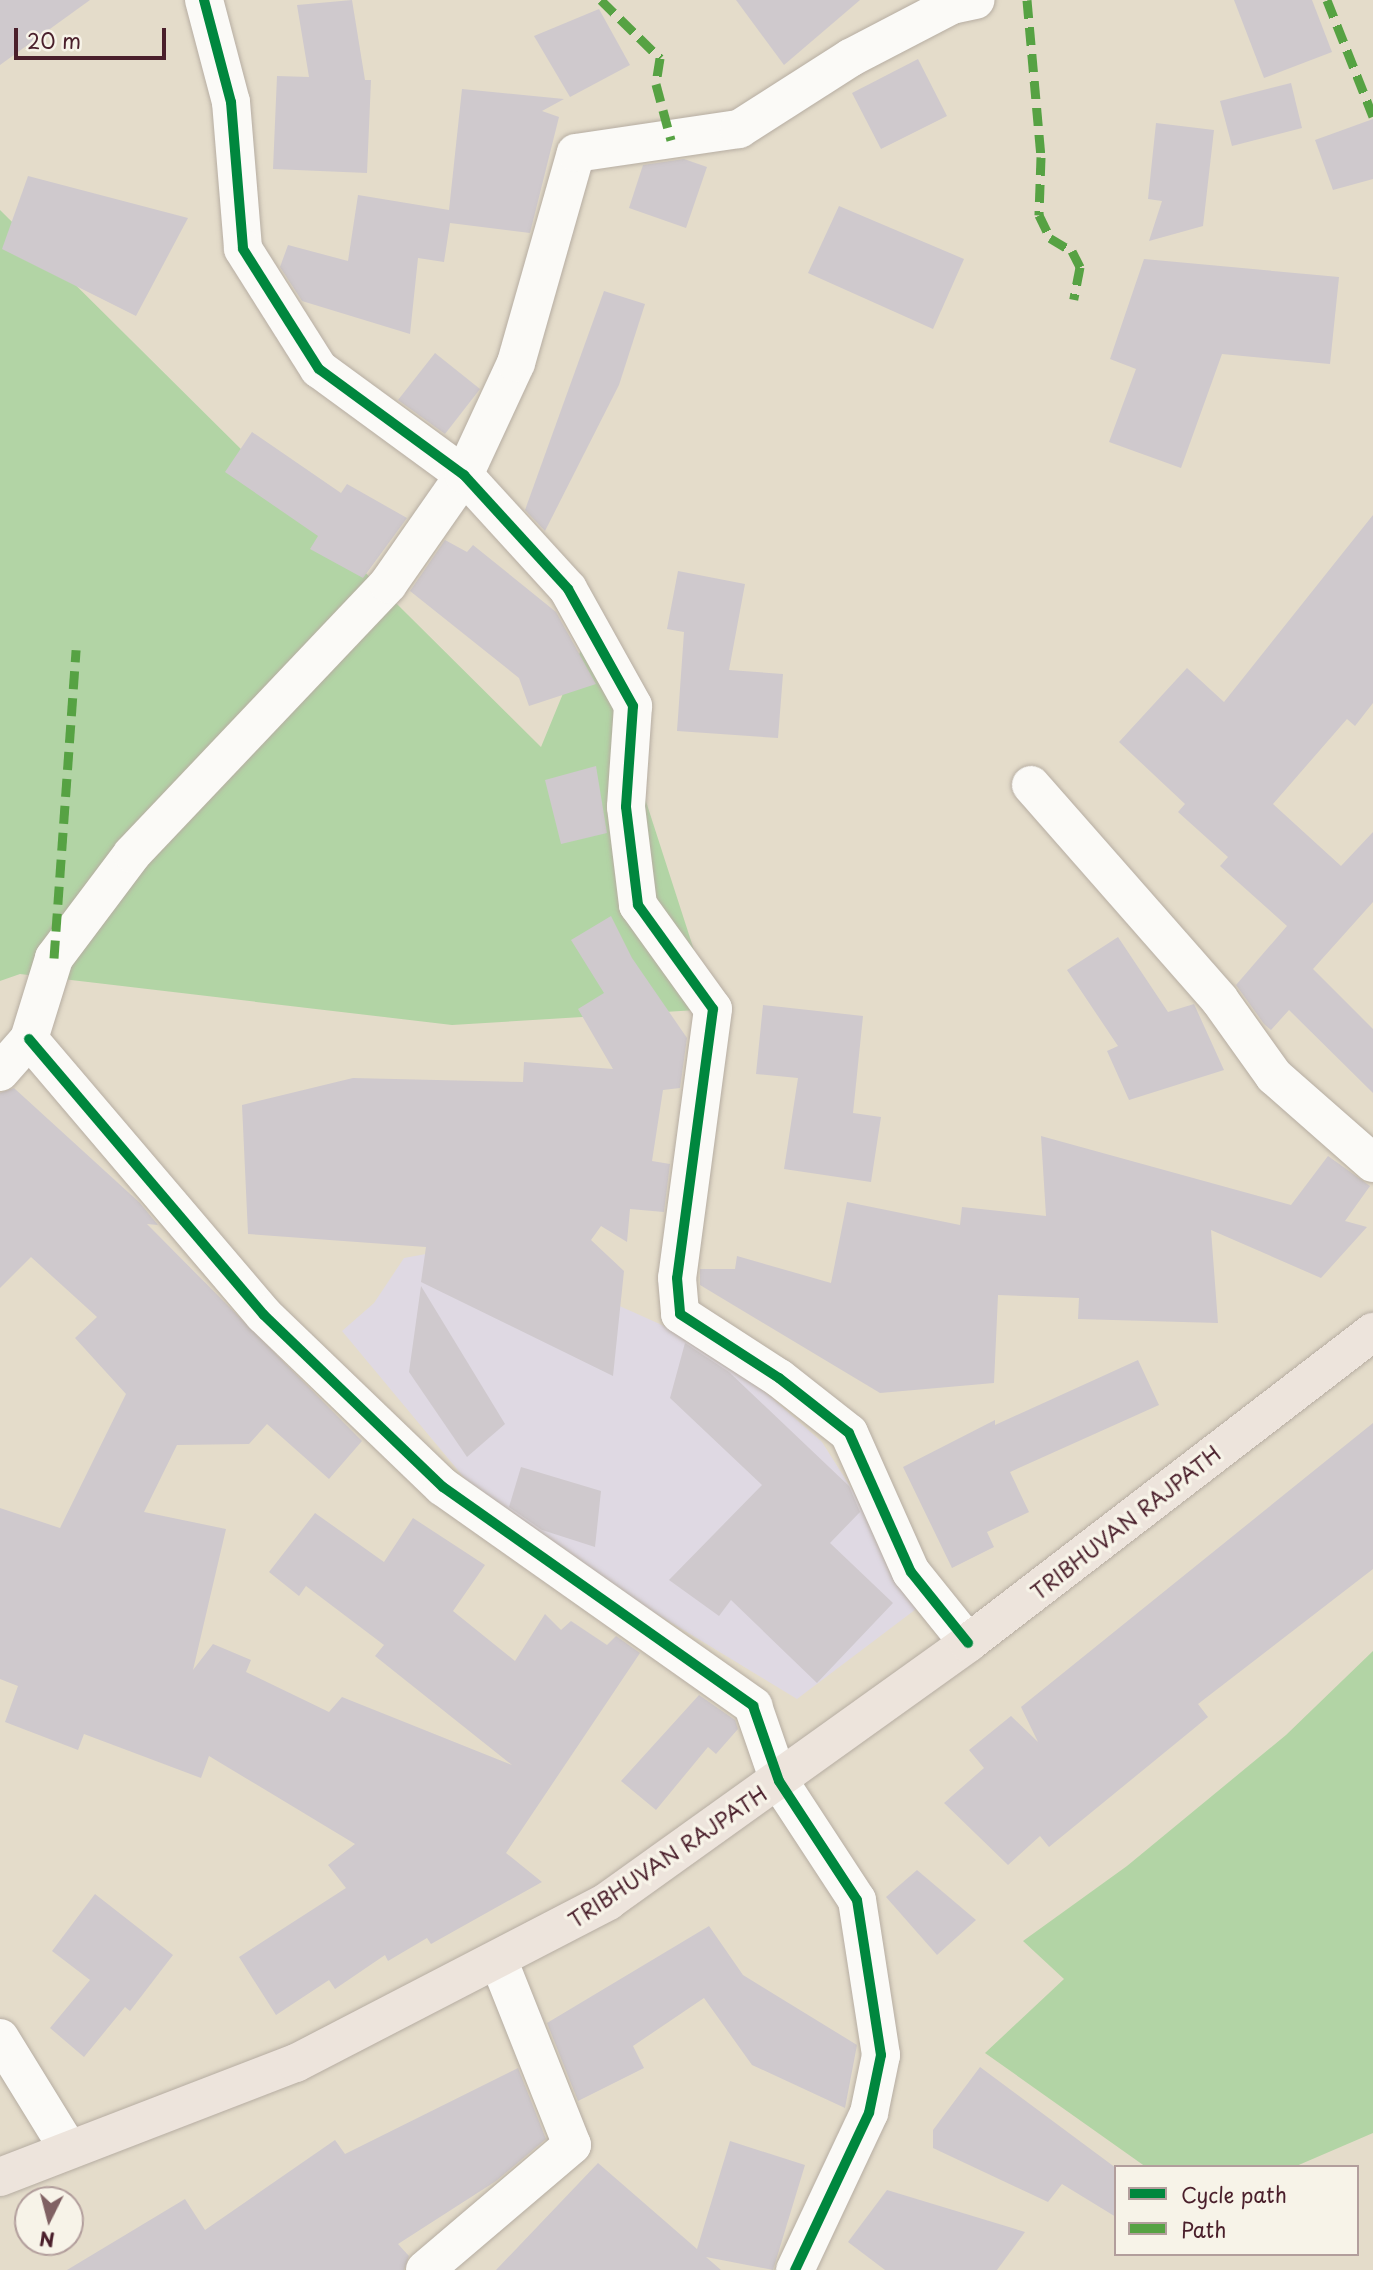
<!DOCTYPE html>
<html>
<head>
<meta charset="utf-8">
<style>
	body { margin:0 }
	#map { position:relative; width:1373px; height:2270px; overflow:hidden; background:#e4dcca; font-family:"Playpen Sans",sans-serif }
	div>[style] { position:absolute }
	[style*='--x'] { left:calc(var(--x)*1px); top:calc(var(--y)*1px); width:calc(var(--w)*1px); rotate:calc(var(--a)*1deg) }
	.built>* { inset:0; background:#dfd9e3 }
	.green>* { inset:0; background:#b2d4a5 }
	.building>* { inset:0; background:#cfc9cd }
	.roads { filter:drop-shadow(0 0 2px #b6ada2) drop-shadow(0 0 2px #b6ada2) }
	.minor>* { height:38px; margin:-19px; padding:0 19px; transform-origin:19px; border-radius:19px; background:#fbfaf7 }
	.trunk>* { height:38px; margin:-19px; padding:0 19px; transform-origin:19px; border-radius:19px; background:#ede4dc }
	.quiet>* { height:9px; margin-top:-4.5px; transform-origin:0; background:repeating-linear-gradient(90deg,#56a243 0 18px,transparent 0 27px) }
	.cycleway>* { height:10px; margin:-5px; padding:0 5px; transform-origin:5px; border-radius:5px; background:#00873e }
	span { translate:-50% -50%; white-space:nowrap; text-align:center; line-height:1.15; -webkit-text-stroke:7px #f7f3e8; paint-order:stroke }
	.street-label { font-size:21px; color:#4a1f2b }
	.legend { position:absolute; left:1114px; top:2165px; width:245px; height:91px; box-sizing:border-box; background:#f7f3e8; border:2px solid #b29e9c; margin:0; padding:9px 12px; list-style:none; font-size:21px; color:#4a1f2b }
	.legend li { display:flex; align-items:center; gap:14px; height:35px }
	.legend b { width:35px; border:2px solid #b29e9c }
	.north { position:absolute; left:14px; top:2186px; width:70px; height:70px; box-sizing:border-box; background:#f7f3e8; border:2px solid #b29e9c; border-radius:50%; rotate:186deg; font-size:19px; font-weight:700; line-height:28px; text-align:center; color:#4a1f2b }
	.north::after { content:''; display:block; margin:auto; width:24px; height:32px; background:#806163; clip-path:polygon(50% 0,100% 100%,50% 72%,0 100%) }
	.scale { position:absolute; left:14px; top:28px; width:152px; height:32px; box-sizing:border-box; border:4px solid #4a1f2b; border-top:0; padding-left:9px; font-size:21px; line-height:24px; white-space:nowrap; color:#4a1f2b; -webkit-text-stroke:5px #f7f3e8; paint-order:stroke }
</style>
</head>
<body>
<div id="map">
	<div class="built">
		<div style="clip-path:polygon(481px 1244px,662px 1325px,748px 1377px,822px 1442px,924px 1603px,797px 1699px,496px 1516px,342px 1331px,374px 1303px,404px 1258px)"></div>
	</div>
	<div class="green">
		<div style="clip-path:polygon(0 210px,541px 747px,590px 628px,713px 1009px,452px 1025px,20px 974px,0 981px)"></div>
		<div style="clip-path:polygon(1373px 1651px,1373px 2133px,1294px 2167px,1146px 2167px,985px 2053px,1064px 1979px,1023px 1941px,1127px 1866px,1286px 1735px)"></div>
	</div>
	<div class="building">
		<div style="clip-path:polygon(0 0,90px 0,0 65px)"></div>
		<div style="clip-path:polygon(352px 0,365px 80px,371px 80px,367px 173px,273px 169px,277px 76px,309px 77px,297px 5px)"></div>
		<div style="clip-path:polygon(736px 0,860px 0,784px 65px)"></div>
		<div style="clip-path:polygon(1234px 0,1312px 0,1332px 52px,1264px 78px)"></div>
		<div style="clip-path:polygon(599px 9px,630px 65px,570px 97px,534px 36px)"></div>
		<div style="clip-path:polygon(918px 59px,947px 116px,881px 149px,852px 93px)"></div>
		<div style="clip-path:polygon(1291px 83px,1302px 128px,1232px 146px,1220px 101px)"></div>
		<div style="clip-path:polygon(462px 89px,564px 99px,542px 111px,559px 117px,530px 233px,450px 223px,444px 262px,418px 258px,410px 334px,302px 301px,280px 267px,288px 245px,348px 261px,358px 195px,449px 210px)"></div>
		<div style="clip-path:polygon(1373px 119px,1373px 179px,1333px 190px,1315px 140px)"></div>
		<div style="clip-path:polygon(1156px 123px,1214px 130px,1203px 226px,1149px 241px,1162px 201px,1148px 199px)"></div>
		<div style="clip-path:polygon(684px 159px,707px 167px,686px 228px,629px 208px,643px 165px)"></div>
		<div style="clip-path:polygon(28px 176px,188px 218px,136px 316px,2px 249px)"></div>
		<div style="clip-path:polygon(839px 206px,964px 259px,933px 329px,808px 273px)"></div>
		<div style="clip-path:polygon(1144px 259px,1339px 277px,1330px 364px,1222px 354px,1181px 468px,1109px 442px,1136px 369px,1110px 359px)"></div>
		<div style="clip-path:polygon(604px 291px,645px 304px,619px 385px,545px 531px,525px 510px)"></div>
		<div style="clip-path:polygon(435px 353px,480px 389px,445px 434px,398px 400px)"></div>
		<div style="clip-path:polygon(252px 432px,341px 493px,347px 484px,407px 518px,363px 578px,310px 549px,318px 536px,225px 472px)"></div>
		<div style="clip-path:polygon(1373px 515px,1373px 703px,1355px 726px,1347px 719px,1273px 804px,1341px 866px,1373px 832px,1373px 902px,1313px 969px,1373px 1029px,1373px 1093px,1289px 1010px,1271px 1030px,1264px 1024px,1236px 985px,1287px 926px,1220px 866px,1228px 857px,1178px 812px,1185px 804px,1119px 742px,1187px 668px,1224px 702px)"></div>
		<div style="clip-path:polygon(445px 540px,467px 552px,473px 545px,556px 612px,596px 684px,529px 706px,519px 678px,410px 591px)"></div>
		<div style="clip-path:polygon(678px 571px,745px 584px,729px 670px,783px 674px,778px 738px,677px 731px,684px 632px,667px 629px)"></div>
		<div style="clip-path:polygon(596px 766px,607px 833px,561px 844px,545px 780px)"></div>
		<div style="clip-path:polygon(611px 916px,632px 958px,687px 1038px,680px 1088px,663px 1090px,652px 1161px,670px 1164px,664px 1212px,630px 1209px,627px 1242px,601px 1226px,591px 1240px,624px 1271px,613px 1376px,421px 1282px,426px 1247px,248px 1234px,242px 1105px,353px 1078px,523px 1082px,524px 1062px,613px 1069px,578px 1009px,604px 993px,571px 940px)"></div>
		<div style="clip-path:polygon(1118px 937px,1168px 1012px,1194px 1004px,1224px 1070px,1129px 1100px,1107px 1051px,1118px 1046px,1067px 970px)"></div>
		<div style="clip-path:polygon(763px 1005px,863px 1016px,853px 1113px,881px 1117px,871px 1182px,784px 1169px,798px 1078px,756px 1074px)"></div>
		<div style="clip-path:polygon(14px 1088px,140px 1203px,158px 1225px,147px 1224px,362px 1441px,329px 1479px,267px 1424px,249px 1444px,177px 1445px,144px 1512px,226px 1529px,193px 1670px,213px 1644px,251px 1660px,246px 1672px,329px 1712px,342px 1697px,512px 1765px,375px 1656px,384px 1645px,306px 1586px,299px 1596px,269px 1572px,315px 1513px,384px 1562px,413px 1518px,485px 1565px,453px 1611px,515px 1661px,545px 1614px,561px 1630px,571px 1621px,607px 1645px,616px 1636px,640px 1653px,506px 1853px,542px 1882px,431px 1944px,427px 1938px,388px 1961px,385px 1955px,335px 1989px,329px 1980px,276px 2015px,239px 1957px,346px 1888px,328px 1865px,355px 1844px,209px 1756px,201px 1778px,84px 1734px,78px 1750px,5px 1722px,18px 1686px,0 1679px,0 1508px,60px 1528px,126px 1394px,75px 1338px,97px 1317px,31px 1257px,0 1288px,0 1093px)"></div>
		<div style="clip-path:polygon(1041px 1136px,1291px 1205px,1328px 1156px,1370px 1186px,1345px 1221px,1367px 1227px,1321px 1278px,1211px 1230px,1218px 1323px,1078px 1319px,1079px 1298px,998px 1295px,994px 1383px,880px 1393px,700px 1285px,700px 1269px,735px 1269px,737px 1256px,831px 1283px,847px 1202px,960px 1225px,962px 1207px,1046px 1216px)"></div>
		<div style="clip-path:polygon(421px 1286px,505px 1424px,467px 1457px,409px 1372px)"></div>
		<div style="clip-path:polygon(685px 1343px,729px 1372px,849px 1486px,860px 1512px,830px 1543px,893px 1603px,817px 1683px,731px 1600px,719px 1616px,669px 1580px,762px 1485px,670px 1398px)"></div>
		<div style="clip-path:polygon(1138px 1360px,1159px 1405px,1010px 1472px,1029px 1512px,987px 1532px,994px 1547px,952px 1568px,903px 1467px,995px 1420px,995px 1425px)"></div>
		<div style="clip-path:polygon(1373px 1423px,1373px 1569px,1198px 1704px,1208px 1717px,1049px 1847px,1040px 1836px,1008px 1865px,944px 1803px,984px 1768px,969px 1750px,1011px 1716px,1038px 1742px,1021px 1707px)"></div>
		<div style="clip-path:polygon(521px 1467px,601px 1491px,595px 1547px,542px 1530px,509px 1507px)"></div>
		<div style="clip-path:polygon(699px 1695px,735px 1720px,738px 1729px,716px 1754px,708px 1747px,656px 1810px,621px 1781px)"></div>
		<div style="clip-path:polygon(917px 1870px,976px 1920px,937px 1955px,886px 1897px)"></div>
		<div style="clip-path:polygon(95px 1894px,173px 1955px,130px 2011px,125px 2007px,84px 2057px,50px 2028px,90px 1980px,52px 1951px)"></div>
		<div style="clip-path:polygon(709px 1926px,743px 1975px,857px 2045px,845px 2108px,752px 2065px,704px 1998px,633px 2046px,644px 2068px,578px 2101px,547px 2023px)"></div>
		<div style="clip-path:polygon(980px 2067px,1116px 2168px,1116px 2217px,1062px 2184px,1048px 2202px,933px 2148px,933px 2130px)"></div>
		<div style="clip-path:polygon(518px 2068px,546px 2139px,496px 2181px,398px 2244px,409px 2256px,404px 2270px,67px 2270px,185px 2199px,205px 2230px,335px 2140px,345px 2154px)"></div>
		<div style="clip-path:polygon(730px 2141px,805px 2165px,773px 2270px,706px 2257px,721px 2270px,496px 2270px,598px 2163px,697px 2249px)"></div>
		<div style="clip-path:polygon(887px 2190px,1025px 2232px,997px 2270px,885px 2270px,848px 2242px)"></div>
	</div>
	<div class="roads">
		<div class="minor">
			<div style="--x:204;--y:0;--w:106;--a:75.2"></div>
			<div style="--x:231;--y:102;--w:147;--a:85.3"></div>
			<div style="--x:243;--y:249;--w:142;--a:57.7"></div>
			<div style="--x:319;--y:369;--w:180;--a:36.2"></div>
			<div style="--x:464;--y:475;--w:154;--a:47.6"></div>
			<div style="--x:568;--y:589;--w:134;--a:60.9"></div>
			<div style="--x:633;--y:706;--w:101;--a:94"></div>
			<div style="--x:626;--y:807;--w:99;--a:83"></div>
			<div style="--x:638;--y:905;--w:128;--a:54.2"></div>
			<div style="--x:713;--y:1009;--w:271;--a:97.6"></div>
			<div style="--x:677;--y:1278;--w:36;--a:85"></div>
			<div style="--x:680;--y:1314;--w:118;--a:32.9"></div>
			<div style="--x:779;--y:1378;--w:89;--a:38.2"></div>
			<div style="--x:849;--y:1433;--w:152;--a:66"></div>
			<div style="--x:911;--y:1572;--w:91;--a:51.2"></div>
			<div style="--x:1031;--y:785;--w:285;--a:48.7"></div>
			<div style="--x:1219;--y:999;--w:95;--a:54.5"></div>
			<div style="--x:1274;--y:1076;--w:132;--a:41.3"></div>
			<div style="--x:29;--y:1039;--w:362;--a:49.6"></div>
			<div style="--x:264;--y:1315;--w:248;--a:43.9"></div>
			<div style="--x:443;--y:1487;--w:380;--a:35.2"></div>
			<div style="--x:753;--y:1706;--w:79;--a:70.9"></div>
			<div style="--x:779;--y:1781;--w:142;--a:56.8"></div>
			<div style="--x:857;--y:1900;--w:157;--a:81.2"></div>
			<div style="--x:881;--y:2055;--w:59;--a:101.7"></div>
			<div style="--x:869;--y:2113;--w:174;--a:115.2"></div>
			<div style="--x:0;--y:1072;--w:44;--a:-48.7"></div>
			<div style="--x:29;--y:1039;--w:85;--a:-72.8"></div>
			<div style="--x:54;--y:958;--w:130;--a:-53.1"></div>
			<div style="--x:132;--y:854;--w:372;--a:-46.5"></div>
			<div style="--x:388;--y:584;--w:133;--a:-55.1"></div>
			<div style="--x:464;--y:475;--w:123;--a:-65.1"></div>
			<div style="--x:516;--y:363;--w:218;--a:-74.1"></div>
			<div style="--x:576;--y:153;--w:165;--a:-8.4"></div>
			<div style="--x:739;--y:129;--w:132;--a:-32.6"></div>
			<div style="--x:850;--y:58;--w:115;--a:-27.5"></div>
			<div style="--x:952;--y:5;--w:24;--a:-12"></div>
			<div style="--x:0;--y:2038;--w:128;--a:58.4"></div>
			<div style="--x:425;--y:2270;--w:193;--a:-40.4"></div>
			<div style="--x:572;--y:2145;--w:197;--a:-111.7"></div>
		</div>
		<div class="trunk">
			<div style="--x:0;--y:2177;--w:317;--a:-21.1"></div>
			<div style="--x:296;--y:2063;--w:352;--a:-27.4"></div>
			<div style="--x:608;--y:1901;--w:443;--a:-35.6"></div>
			<div style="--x:968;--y:1643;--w:511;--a:-37.52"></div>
		</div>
	</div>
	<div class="quiet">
		<div style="--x:601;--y:0;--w:83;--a:44.5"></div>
		<div style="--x:660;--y:58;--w:26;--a:99"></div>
		<div style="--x:656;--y:84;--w:58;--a:75"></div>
		<div style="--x:1027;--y:0;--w:158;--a:84.9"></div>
		<div style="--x:1041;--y:157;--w:58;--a:92"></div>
		<div style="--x:1039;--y:215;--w:25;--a:64"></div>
		<div style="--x:1050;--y:238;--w:26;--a:31"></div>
		<div style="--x:1072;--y:251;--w:18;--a:63"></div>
		<div style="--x:1080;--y:267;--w:33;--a:101"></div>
		<div style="--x:1327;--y:0;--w:125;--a:68.4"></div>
		<div style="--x:54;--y:958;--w:309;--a:-85.9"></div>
	</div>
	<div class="cycleway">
		<div style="--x:204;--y:0;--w:106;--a:75.2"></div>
		<div style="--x:231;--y:102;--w:147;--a:85.3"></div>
		<div style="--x:243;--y:249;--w:142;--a:57.7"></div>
		<div style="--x:319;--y:369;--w:180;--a:36.2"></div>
		<div style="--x:464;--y:475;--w:154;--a:47.6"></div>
		<div style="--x:568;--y:589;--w:134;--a:60.9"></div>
		<div style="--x:633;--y:706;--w:101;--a:94"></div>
		<div style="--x:626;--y:807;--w:99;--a:83"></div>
		<div style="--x:638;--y:905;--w:128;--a:54.2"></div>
		<div style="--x:713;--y:1009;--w:271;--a:97.6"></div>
		<div style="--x:677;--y:1278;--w:36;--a:85"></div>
		<div style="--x:680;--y:1314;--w:118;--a:32.9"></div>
		<div style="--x:779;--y:1378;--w:89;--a:38.2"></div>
		<div style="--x:849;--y:1433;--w:152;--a:66"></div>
		<div style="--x:911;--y:1572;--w:91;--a:51.2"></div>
		<div style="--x:29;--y:1039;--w:362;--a:49.6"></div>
		<div style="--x:264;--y:1315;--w:248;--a:43.9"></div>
		<div style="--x:443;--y:1487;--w:380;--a:35.2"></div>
		<div style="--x:753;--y:1706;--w:79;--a:70.9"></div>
		<div style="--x:779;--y:1781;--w:142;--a:56.8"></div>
		<div style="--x:857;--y:1900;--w:157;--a:81.2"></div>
		<div style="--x:881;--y:2055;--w:59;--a:101.7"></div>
		<div style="--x:869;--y:2113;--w:174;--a:115.2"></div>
	</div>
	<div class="street-label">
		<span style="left:1125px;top:1522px;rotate:-38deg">TRIBHUVAN RAJPATH</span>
		<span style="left:667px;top:1856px;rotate:-34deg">TRIBHUVAN RAJPATH</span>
	</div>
	<ul class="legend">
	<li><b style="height:9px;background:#00873e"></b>Cycle path</li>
	<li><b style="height:9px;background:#56a243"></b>Path</li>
	</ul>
	<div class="north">N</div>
	<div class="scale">20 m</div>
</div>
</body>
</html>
